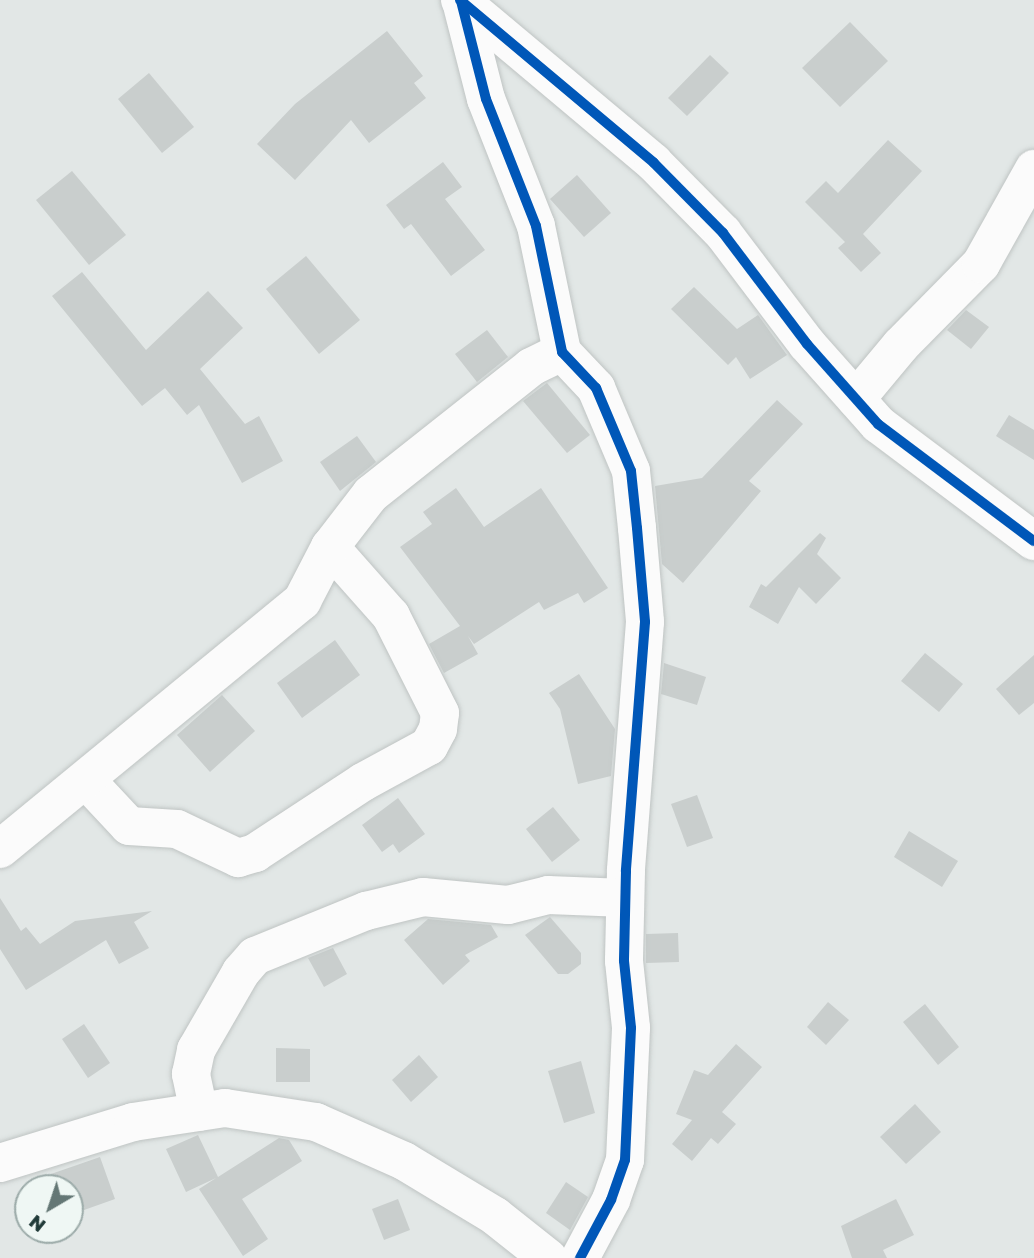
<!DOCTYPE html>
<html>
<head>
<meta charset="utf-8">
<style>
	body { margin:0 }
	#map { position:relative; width:1034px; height:1258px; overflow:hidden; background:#e2e7e6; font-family:"Golos Text",sans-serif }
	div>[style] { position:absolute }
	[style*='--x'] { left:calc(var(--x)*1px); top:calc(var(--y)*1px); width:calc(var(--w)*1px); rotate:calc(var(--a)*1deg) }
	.building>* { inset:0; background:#c9cecd }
	.roads { filter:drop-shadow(0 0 2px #bfc4c3) drop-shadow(0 0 2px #bfc4c3) }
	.minor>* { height:38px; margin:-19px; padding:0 19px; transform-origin:19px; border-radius:19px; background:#fbfbfb }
	.cycleway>* { height:10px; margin:-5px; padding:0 5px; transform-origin:5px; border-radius:5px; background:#0057b8 }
	span { translate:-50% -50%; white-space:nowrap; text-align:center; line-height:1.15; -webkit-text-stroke:7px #eff7f4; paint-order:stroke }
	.north { position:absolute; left:14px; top:1174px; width:70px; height:70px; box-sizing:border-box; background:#eff7f4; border:2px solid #9caba9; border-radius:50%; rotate:219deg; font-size:19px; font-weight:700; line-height:28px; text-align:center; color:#203a38 }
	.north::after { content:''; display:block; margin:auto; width:24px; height:32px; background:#647775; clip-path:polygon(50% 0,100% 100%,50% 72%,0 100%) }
</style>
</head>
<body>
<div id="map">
	<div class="building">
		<div style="clip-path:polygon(850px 22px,888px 61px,840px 107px,802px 68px)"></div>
		<div style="clip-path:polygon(387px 31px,423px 76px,414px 83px,426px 98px,369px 143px,351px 120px,295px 180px,257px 144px,295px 104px)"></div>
		<div style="clip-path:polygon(710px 55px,729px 73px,687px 116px,668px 98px)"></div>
		<div style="clip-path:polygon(149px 73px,194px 127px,162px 153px,118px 99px)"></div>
		<div style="clip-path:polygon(888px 140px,922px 171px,863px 234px,881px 253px,861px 272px,838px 248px,845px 242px,805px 202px,826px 181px,838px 193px)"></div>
		<div style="clip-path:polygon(443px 162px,462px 187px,445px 199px,485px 250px,451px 276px,411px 224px,404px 229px,386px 205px)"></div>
		<div style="clip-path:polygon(72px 171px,126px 235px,89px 265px,36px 200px)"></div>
		<div style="clip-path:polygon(577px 175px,611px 213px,584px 237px,550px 199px)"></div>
		<div style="clip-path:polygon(306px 256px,360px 320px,319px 354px,266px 289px)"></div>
		<div style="clip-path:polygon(82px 272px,146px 350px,208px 291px,243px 328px,200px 369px,245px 424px,259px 416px,283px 461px,242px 483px,199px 405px,187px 415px,165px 388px,142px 406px,52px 296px)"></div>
		<div style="clip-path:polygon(694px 287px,737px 329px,758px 315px,787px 355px,750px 379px,736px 357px,728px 365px,671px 309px)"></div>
		<div style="clip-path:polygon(966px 310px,989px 327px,971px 349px,947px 330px)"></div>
		<div style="clip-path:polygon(487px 330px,508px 357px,477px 382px,455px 354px)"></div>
		<div style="clip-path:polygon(547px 383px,590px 435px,567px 453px,523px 401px)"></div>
		<div style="clip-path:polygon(777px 400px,803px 424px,749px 481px,761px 491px,683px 583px,662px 564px,655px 486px,702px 478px)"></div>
		<div style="clip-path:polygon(1009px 415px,1034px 430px,1034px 460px,996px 436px)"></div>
		<div style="clip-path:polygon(357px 436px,376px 462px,340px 491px,320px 462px)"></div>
		<div style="clip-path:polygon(456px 488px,484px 527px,541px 488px,608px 588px,584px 603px,578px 593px,544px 610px,539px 602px,474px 644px,468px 636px,478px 654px,444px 673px,429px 644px,460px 626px,400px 547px,432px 524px,423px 512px)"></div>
		<div style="clip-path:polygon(820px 533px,826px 538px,817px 554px,841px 578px,816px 604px,799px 587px,778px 624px,749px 607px,761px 584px,766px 587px)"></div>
		<div style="clip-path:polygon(335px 640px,360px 675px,302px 718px,277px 683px)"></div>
		<div style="clip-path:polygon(925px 653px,963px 684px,939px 712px,901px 681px)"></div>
		<div style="clip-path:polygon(1034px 655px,1034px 703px,1019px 715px,996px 689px)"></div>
		<div style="clip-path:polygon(664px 663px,706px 677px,697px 705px,661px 694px)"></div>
		<div style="clip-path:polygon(579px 674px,615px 729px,611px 776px,578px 784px,560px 709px,549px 693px)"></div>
		<div style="clip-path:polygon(222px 695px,255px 731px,210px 772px,177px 735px)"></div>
		<div style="clip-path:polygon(697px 795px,713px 838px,687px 847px,671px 804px)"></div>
		<div style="clip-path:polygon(398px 798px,425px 834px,399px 853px,393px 844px,382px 852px,362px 825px)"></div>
		<div style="clip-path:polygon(553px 807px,580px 840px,552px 862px,526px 829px)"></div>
		<div style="clip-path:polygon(909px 831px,958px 861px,942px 887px,894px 857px)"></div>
		<div style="clip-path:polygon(0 898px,21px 931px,26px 927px,40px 944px,75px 921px,152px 911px,134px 922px,149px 948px,119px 964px,106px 940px,26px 990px,0 949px)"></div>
		<div style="clip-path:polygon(550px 917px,581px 953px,581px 964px,568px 974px,558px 974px,525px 935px)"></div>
		<div style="clip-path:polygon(428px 919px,491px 925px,498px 937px,465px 955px,470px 961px,443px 985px,404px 940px)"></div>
		<div style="clip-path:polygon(678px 933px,679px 962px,646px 963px,646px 934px)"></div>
		<div style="clip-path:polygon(333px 948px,347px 974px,324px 987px,308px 958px)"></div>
		<div style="clip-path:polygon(828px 1002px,849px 1020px,826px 1045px,807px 1027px)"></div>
		<div style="clip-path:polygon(925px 1004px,959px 1047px,938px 1065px,903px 1022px)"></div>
		<div style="clip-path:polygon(84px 1024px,110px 1063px,88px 1078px,62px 1039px)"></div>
		<div style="clip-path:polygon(736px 1044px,762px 1067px,722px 1112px,736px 1124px,718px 1144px,711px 1138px,692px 1161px,672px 1144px,692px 1120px,676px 1114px,694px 1070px,708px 1075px)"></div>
		<div style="clip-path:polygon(276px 1048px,310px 1049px,310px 1082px,276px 1082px)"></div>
		<div style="clip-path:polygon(419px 1055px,438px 1077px,411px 1102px,392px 1080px)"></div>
		<div style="clip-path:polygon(581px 1061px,595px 1113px,564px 1123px,548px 1071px)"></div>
		<div style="clip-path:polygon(915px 1104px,941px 1132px,906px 1164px,880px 1137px)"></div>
		<div style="clip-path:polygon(198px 1135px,218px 1177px,279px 1138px,289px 1140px,302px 1161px,242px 1199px,268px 1239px,243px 1256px,199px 1189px,216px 1178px,186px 1192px,166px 1149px)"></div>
		<div style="clip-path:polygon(100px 1157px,115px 1199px,70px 1215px,70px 1188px,56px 1188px,51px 1174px)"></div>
		<div style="clip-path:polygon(566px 1182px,588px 1197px,570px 1230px,546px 1213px)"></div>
		<div style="clip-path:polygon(398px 1199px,410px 1230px,384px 1240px,372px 1209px)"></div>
		<div style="clip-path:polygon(896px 1199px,914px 1235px,883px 1250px,887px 1258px,852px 1258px,841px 1226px)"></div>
	</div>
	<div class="roads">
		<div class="minor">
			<div style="--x:460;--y:0;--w:253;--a:40"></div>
			<div style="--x:654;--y:163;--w:98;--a:45.4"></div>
			<div style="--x:723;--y:233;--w:139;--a:52.9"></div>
			<div style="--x:807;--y:344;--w:107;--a:48.4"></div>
			<div style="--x:878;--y:424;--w:195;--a:36.9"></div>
			<div style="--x:461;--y:1;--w:101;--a:75.7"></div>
			<div style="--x:486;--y:99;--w:136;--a:68.5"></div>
			<div style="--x:536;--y:226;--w:129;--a:78.3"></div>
			<div style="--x:562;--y:352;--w:50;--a:46.6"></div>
			<div style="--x:596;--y:388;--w:90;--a:67.1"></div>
			<div style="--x:631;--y:471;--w:57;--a:84"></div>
			<div style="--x:637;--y:528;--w:94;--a:85.1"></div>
			<div style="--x:645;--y:622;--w:250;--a:94.4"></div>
			<div style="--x:626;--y:871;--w:90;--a:91.3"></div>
			<div style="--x:624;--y:961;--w:67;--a:84"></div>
			<div style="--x:631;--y:1028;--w:132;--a:92.6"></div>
			<div style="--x:625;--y:1160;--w:42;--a:109.3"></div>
			<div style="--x:611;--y:1200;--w:66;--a:118.1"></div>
			<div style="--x:856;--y:399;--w:70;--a:-50.2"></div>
			<div style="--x:901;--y:345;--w:114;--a:-45.4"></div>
			<div style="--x:981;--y:264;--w:109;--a:-60.8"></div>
			<div style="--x:86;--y:780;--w:63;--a:46.9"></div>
			<div style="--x:129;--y:826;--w:48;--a:3.6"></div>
			<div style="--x:177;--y:829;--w:68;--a:25.4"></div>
			<div style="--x:238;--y:858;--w:18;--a:-16"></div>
			<div style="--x:255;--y:853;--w:129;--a:-33.3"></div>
			<div style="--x:363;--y:782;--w:75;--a:-28.6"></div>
			<div style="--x:429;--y:746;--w:19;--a:-62"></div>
			<div style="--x:438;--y:729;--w:16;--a:-83"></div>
			<div style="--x:440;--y:713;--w:109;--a:-116.8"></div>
			<div style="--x:391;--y:616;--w:92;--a:-131.5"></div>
			<div style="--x:0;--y:849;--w:391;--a:-39.4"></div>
			<div style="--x:302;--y:601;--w:61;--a:-62.6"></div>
			<div style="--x:330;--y:547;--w:67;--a:-52.3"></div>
			<div style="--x:371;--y:494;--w:204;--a:-38.4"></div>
			<div style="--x:531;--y:367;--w:34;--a:-26"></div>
			<div style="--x:199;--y:1112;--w:39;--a:-102"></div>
			<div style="--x:191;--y:1074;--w:25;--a:-78"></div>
			<div style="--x:196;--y:1050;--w:90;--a:-60"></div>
			<div style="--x:241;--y:972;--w:21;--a:-49"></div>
			<div style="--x:255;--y:956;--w:120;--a:-22.1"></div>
			<div style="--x:366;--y:911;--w:59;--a:-13.8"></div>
			<div style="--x:423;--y:897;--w:85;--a:5.4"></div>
			<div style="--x:508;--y:905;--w:41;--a:-14"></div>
			<div style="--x:548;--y:895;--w:77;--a:2.2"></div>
			<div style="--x:0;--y:1163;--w:139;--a:-17.1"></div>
			<div style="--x:133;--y:1122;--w:93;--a:-8.7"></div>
			<div style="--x:225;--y:1108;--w:92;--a:8.7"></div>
			<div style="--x:316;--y:1122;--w:96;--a:23.9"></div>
			<div style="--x:404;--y:1161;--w:106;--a:31.1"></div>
			<div style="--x:495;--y:1216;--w:68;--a:38.4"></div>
		</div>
	</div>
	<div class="cycleway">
		<div style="--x:460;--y:0;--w:253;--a:40"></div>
		<div style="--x:654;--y:163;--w:98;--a:45.4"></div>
		<div style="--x:723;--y:233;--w:139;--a:52.9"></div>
		<div style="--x:807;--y:344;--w:107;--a:48.4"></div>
		<div style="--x:878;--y:424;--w:195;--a:36.9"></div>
		<div style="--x:461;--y:1;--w:101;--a:75.7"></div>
		<div style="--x:486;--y:99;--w:136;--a:68.5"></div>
		<div style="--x:536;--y:226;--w:129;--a:78.3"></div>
		<div style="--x:562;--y:352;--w:50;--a:46.6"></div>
		<div style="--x:596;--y:388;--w:90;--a:67.1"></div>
		<div style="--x:631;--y:471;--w:57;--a:84"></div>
		<div style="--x:637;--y:528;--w:94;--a:85.1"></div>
		<div style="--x:645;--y:622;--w:250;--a:94.4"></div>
		<div style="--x:626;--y:871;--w:90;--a:91.3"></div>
		<div style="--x:624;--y:961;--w:67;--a:84"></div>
		<div style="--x:631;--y:1028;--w:132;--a:92.6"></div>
		<div style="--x:625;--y:1160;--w:42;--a:109.3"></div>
		<div style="--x:611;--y:1200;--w:66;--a:118.1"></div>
	</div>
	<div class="north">N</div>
</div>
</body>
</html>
